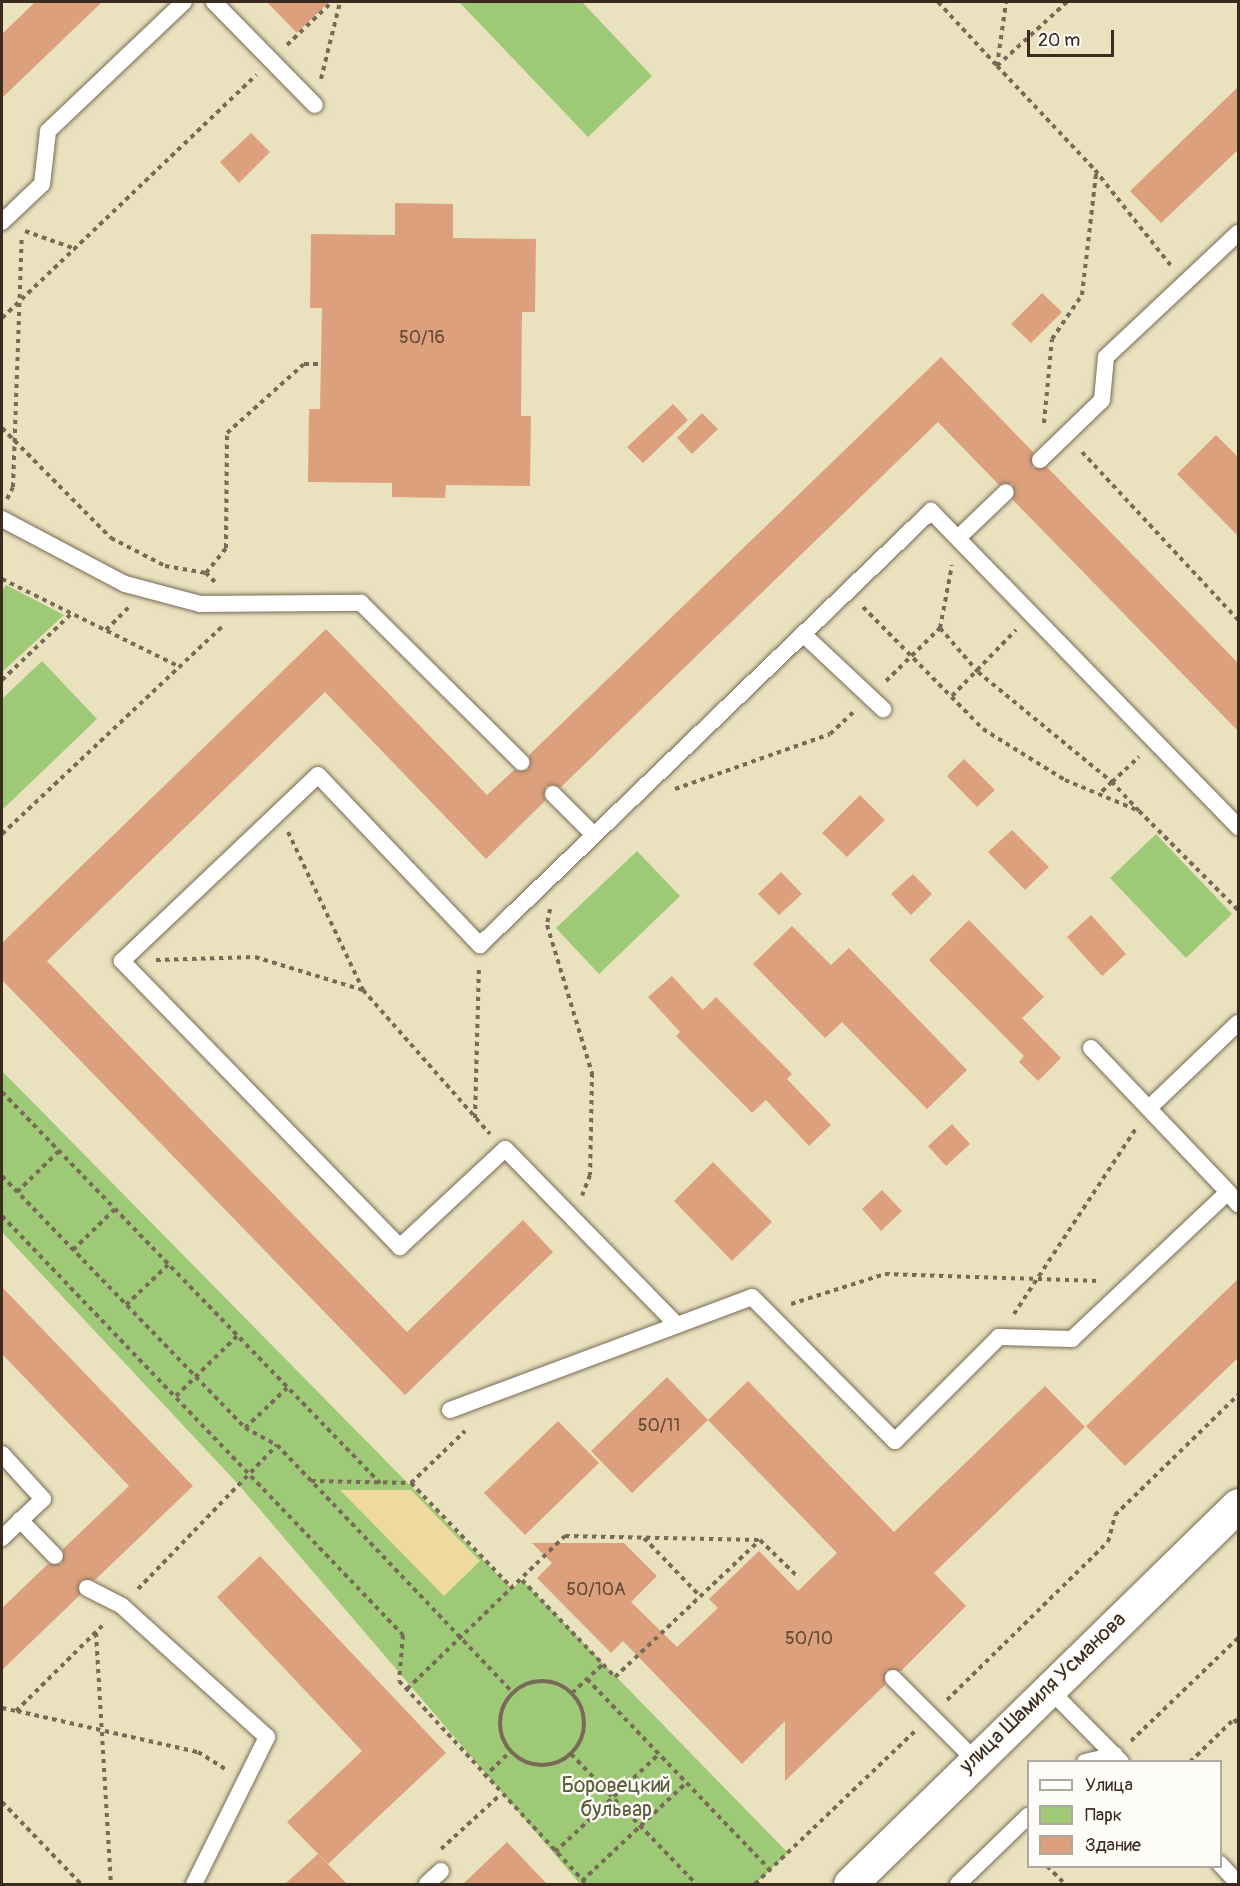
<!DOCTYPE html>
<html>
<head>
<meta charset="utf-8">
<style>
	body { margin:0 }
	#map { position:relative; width:1240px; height:1886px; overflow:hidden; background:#eae2bf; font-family:Pangolin,sans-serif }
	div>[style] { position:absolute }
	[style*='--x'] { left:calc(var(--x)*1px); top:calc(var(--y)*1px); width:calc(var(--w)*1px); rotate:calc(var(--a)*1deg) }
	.green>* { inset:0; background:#9ec976 }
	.sand>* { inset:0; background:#eeda9e }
	.building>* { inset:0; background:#dca07d }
	.path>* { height:4px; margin-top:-2px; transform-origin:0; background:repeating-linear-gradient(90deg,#786a56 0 4.5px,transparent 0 9px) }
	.path>.ring { margin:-2px; padding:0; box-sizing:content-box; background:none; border:4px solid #786a56; border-radius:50% }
	.roads { filter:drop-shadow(0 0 2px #786a56) drop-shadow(0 0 2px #786a56) }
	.service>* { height:16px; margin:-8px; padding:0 8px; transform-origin:8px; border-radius:8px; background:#fff }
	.minor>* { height:33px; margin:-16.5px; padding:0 16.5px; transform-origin:16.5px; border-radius:16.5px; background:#fff }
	span { translate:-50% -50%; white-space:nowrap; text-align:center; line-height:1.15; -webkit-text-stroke:5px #fdfcf7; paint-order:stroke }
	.number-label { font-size:18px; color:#634836 }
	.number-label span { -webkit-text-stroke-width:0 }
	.street-label { font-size:21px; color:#3b2a1e }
	.park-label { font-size:21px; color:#595a38 }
	.frame { position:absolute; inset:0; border:3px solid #3b2a1e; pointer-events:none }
	.legend { position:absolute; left:1027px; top:1760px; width:195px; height:108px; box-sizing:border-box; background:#fdfcf7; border:2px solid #afa8a0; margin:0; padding:8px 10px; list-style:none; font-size:18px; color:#3b2a1e }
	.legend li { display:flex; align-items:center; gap:12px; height:30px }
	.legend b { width:30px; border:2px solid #afa8a0 }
	.scale { position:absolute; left:1027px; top:30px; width:87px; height:27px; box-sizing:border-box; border:3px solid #3b2a1e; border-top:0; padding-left:8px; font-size:18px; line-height:21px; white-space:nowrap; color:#3b2a1e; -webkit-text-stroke:4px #fdfcf7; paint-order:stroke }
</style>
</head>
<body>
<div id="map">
	<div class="green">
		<div style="clip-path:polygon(459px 2px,582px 2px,652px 76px,588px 137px)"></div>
		<div style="clip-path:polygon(6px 585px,64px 615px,2px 672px,2px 591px)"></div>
		<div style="clip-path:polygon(42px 661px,97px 719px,2px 810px,2px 699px)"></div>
		<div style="clip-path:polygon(1156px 834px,1232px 914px,1186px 958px,1110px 878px)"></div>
		<div style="clip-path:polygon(637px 851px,680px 896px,599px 974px,556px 928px)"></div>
		<div style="clip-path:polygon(2px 1071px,512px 1589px,522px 1580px,788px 1853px,755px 1884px,580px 1884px,238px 1484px,2px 1232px)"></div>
	</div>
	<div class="sand">
		<div style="clip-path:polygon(340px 1490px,411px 1490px,480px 1561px,444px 1596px)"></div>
	</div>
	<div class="building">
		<div style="clip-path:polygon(35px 2px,102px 2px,2px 98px,2px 34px)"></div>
		<div style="clip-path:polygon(267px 2px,329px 2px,297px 33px)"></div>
		<div style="clip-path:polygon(1239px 86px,1239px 149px,1161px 223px,1130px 191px)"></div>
		<div style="clip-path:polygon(251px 133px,270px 152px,239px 183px,220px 162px)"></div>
		<div style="clip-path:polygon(395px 203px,453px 204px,453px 238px,536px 239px,535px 312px,522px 312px,521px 416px,531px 416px,530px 486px,446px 485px,445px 498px,392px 497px,392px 483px,308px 482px,309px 409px,320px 409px,322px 308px,310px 308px,311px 234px,395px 235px)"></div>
		<div style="clip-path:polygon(1042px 293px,1062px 312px,1031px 343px,1011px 324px)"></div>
		<div style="clip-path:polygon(941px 357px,1033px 452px,1033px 468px,1047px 467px,1239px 664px,1239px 732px,1013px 500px,1013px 484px,999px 485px,938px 422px,561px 787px,546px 786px,545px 801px,486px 859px,325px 692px,47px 961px,407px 1332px,523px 1220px,553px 1252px,405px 1395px,2px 980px,2px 943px,326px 629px,487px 795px,514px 770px,528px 770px,529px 755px)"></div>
		<div style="clip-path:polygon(673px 404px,688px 420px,643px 463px,627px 447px)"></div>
		<div style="clip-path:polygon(702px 413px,718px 429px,692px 454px,677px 438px)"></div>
		<div style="clip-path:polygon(1216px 435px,1239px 458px,1239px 537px,1177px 474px)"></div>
		<div style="clip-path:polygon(964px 759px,995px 790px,977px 807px,947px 776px)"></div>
		<div style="clip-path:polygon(860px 795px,885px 820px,847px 857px,822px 833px)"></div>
		<div style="clip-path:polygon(1012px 830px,1049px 867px,1025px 890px,988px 852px)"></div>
		<div style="clip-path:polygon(781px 872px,802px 894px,779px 915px,758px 894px)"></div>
		<div style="clip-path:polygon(913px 874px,932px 894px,911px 915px,891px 894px)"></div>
		<div style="clip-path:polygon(1091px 915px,1126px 954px,1102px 976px,1067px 937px)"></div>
		<div style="clip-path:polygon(969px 920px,1044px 997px,1022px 1018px,1061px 1058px,1038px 1081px,1019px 1062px,1024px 1056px,929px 960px)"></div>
		<div style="clip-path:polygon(792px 926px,831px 965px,849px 948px,967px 1070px,927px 1109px,842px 1022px,825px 1038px,753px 964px)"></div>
		<div style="clip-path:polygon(672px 976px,703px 1010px,716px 997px,792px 1074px,787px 1079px,831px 1125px,809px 1146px,766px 1100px,752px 1113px,676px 1036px,680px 1032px,648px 997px)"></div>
		<div style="clip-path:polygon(952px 1124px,970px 1144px,946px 1166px,928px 1146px)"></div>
		<div style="clip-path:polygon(713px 1162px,772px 1222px,732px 1261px,674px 1201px)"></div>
		<div style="clip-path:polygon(882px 1190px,902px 1211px,881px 1231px,862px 1209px)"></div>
		<div style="clip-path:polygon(1239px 1278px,1239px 1357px,1125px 1466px,1086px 1426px)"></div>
		<div style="clip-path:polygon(2px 1287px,193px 1486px,95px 1580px,81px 1580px,80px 1595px,2px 1670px,2px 1608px,48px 1564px,62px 1564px,63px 1549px,129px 1486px,2px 1354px)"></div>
		<div style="clip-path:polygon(667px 1377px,708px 1420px,632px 1493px,591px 1451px)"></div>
		<div style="clip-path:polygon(748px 1381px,894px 1532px,1045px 1386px,1085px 1427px,934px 1573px,966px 1606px,901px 1671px,886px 1670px,885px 1685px,785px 1781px,785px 1721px,742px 1764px,623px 1641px,611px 1653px,537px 1578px,552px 1563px,532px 1543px,624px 1543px,657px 1576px,631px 1602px,677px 1647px,718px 1608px,709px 1599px,759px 1551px,798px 1591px,837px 1553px,708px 1420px)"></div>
		<div style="clip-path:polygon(558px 1421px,599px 1463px,525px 1535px,484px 1493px)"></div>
		<div style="clip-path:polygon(260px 1556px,446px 1753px,328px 1864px,287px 1822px,362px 1751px,217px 1597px)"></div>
		<div style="clip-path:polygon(507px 1842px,547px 1884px,463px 1884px)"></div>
		<div style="clip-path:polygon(318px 1854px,347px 1884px,285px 1884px)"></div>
	</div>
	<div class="path">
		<div style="--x:938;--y:2;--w:87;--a:47.3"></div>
		<div style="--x:997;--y:66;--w:65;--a:-82"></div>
		<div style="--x:1067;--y:2;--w:95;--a:137.6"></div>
		<div style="--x:997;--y:66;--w:143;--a:46.7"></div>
		<div style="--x:1095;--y:170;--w:122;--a:51.6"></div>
		<div style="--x:287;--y:45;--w:62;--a:-43.7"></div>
		<div style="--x:321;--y:79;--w:79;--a:-76.1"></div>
		<div style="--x:25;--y:231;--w:51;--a:19.5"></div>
		<div style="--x:2;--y:318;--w:352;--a:-43.7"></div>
		<div style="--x:1044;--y:423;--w:84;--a:-84.6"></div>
		<div style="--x:1052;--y:339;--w:53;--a:-55.7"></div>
		<div style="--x:1082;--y:295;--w:122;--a:-83.4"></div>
		<div style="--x:2;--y:428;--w:155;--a:45.3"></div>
		<div style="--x:111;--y:538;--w:61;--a:27.4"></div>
		<div style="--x:165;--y:566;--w:42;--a:9.7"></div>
		<div style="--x:1082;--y:452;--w:229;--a:47.1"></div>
		<div style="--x:7;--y:499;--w:13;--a:-63"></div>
		<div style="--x:13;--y:487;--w:252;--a:-88"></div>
		<div style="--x:2;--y:579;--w:199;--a:26.3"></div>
		<div style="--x:215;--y:582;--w:13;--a:-135"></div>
		<div style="--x:206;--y:573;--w:32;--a:-51"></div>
		<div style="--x:226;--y:548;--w:115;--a:-89.5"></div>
		<div style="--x:227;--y:433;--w:103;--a:-41.9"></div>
		<div style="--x:304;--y:364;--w:17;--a:0"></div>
		<div style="--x:863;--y:607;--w:171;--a:45.5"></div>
		<div style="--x:983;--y:729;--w:97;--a:31.9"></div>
		<div style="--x:1065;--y:780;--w:80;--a:22.7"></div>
		<div style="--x:1139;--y:811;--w:40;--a:-133"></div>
		<div style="--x:1112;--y:782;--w:37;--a:-43"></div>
		<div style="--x:940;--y:628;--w:58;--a:49.2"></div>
		<div style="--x:978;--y:672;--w:173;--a:39.4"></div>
		<div style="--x:1112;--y:782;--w:18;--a:137"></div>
		<div style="--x:106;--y:630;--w:33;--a:-45"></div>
		<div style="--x:2;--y:680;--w:95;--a:-43.7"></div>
		<div style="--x:886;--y:681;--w:76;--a:-44.5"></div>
		<div style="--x:940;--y:628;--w:64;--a:-79.2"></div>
		<div style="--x:952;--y:696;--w:92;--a:-45.9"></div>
		<div style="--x:675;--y:789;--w:164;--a:-19.5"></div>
		<div style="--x:830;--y:734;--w:34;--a:-43"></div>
		<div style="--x:1139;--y:811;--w:140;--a:45"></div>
		<div style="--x:288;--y:832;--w:175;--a:64.6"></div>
		<div style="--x:363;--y:990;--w:192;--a:48.6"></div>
		<div style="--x:2;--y:834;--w:302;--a:-43.3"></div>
		<div style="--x:550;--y:909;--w:16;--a:101"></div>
		<div style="--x:547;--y:925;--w:155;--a:73.1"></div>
		<div style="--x:592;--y:1073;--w:102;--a:91.1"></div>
		<div style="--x:590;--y:1175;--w:22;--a:111"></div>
		<div style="--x:156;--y:960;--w:99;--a:-1.7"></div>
		<div style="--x:255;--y:957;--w:113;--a:17"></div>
		<div style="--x:2;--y:1092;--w:544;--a:45.97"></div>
		<div style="--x:475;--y:1118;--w:152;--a:-88.5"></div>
		<div style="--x:2;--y:1176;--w:350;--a:46"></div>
		<div style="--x:245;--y:1428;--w:36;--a:28"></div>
		<div style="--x:277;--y:1445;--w:341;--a:46.4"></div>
		<div style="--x:17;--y:1192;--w:59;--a:-44.3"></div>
		<div style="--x:2;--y:1216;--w:580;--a:46.26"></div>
		<div style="--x:403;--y:1635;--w:46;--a:95"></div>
		<div style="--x:399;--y:1681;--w:276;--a:47.3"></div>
		<div style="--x:73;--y:1250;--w:59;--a:-44.3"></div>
		<div style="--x:791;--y:1304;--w:99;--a:-17.7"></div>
		<div style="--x:885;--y:1274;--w:214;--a:1.9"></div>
		<div style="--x:126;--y:1305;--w:58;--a:-43.6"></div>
		<div style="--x:1014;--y:1314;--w:224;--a:-56.7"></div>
		<div style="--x:176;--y:1396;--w:86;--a:-44.5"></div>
		<div style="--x:245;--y:1428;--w:58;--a:-43.6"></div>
		<div style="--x:311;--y:1481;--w:100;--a:1.1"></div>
		<div style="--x:411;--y:1483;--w:75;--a:-43.9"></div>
		<div style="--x:411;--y:1483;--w:147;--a:46.1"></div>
		<div style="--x:644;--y:1538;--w:81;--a:46"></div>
		<div style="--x:522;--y:1580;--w:134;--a:46.2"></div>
		<div style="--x:615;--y:1677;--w:199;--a:-43.4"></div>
		<div style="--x:760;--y:1540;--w:50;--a:44.2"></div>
		<div style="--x:138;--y:1589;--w:200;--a:-46"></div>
		<div style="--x:96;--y:1633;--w:251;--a:86.6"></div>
		<div style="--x:587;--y:1679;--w:265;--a:46.2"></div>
		<div class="ring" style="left:500px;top:1681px;width:80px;height:80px"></div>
		<div style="--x:407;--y:1689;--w:220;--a:-44.1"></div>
		<div style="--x:565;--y:1536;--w:195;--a:1.2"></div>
		<div style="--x:572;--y:1693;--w:41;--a:-43"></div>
		<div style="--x:947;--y:1700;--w:226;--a:-44.5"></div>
		<div style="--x:1108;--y:1542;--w:28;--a:-75"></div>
		<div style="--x:1115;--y:1515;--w:172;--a:-44.3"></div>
		<div style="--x:2;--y:1708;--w:14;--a:12"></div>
		<div style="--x:16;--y:1711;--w:125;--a:-44.7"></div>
		<div style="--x:17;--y:1711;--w:186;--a:12.8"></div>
		<div style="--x:198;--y:1752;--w:34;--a:32"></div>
		<div style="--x:1131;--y:1741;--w:149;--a:-43.9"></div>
		<div style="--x:571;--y:1754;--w:180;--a:46.1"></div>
		<div style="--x:1190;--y:1762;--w:62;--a:-44.3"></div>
		<div style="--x:1234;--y:1719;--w:6;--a:51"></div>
		<div style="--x:484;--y:1777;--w:36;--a:-44"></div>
		<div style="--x:2;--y:1802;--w:114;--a:46.1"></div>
		<div style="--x:441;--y:1849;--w:80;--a:-42.5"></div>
		<div style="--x:555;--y:1852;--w:143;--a:-43.3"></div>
		<div style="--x:1047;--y:1866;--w:25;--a:45"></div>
		<div style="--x:582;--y:1881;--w:143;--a:-43.3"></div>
		<div style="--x:755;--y:1884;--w:223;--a:-43.7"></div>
	</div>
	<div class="roads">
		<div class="service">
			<div style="--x:214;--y:2;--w:144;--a:45.6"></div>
			<div style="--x:2;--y:222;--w:55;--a:-43.5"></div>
			<div style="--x:42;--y:184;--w:53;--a:-83.5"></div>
			<div style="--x:48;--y:131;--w:187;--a:-43.5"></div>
			<div style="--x:1040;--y:460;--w:86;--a:-44.1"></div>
			<div style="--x:1102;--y:400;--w:43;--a:-84.7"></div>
			<div style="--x:1106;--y:357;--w:181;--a:-43.2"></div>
			<div style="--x:2;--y:519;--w:139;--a:27.9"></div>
			<div style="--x:125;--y:584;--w:78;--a:14.9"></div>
			<div style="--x:200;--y:604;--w:161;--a:-0.4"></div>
			<div style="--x:361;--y:603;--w:226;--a:44.8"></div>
			<div style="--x:958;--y:538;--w:66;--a:-43.8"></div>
			<div style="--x:803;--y:634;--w:110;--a:43.2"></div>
			<div style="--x:553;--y:794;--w:58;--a:45"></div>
			<div style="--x:1091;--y:1048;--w:199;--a:46.4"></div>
			<div style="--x:1149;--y:1108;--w:123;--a:-43.7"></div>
			<div style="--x:677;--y:1325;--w:246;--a:-134.3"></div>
			<div style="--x:505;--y:1149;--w:144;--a:137"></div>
			<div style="--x:400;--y:1247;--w:399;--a:-134.2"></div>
			<div style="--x:122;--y:961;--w:270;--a:-43.5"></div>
			<div style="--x:318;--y:775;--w:235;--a:46.4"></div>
			<div style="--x:480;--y:945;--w:626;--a:-43.9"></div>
			<div style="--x:931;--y:511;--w:441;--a:45.8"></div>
			<div style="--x:450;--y:1410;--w:322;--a:-20.5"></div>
			<div style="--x:752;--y:1297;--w:203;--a:45.2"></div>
			<div style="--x:895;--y:1441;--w:147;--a:-45"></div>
			<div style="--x:999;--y:1337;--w:73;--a:1.6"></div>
			<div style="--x:1072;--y:1339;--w:214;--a:-43.3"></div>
			<div style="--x:1228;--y:1192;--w:16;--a:50"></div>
			<div style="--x:2;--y:1454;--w:61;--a:47.7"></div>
			<div style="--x:43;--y:1499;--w:57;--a:136.4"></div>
			<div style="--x:20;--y:1520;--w:50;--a:45.8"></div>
			<div style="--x:87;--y:1588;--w:39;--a:27"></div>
			<div style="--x:122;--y:1606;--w:195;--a:42.1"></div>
			<div style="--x:267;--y:1737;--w:164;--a:116.4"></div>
			<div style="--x:893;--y:1678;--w:115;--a:45"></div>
			<div style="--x:1048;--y:1688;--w:104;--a:45.4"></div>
			<div style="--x:1085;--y:1762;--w:31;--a:-13"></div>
			<div style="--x:1220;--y:1864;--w:26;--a:47"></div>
			<div style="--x:427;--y:1884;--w:19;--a:-43"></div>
			<div style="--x:958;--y:1884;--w:98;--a:-44.2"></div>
		</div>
		<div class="minor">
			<div style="--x:850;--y:1884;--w:542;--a:-44.33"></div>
		</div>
	</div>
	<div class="number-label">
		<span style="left:422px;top:338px">50/16</span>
		<span style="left:659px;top:1426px">50/11</span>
		<span style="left:596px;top:1590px">50/10А</span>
		<span style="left:809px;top:1639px">50/10</span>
	</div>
	<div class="street-label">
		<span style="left:1043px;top:1693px;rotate:-44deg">улица Шамиля Усманова</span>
	</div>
	<div class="park-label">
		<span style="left:616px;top:1798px">Боровецкий<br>бульвар</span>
	</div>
	<div class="frame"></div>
	<ul class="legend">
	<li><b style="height:8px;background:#fff"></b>Улица</li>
	<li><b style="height:16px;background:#9ec976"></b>Парк</li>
	<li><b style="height:16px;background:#dca07d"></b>Здание</li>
	</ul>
	<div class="scale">20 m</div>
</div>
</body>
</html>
